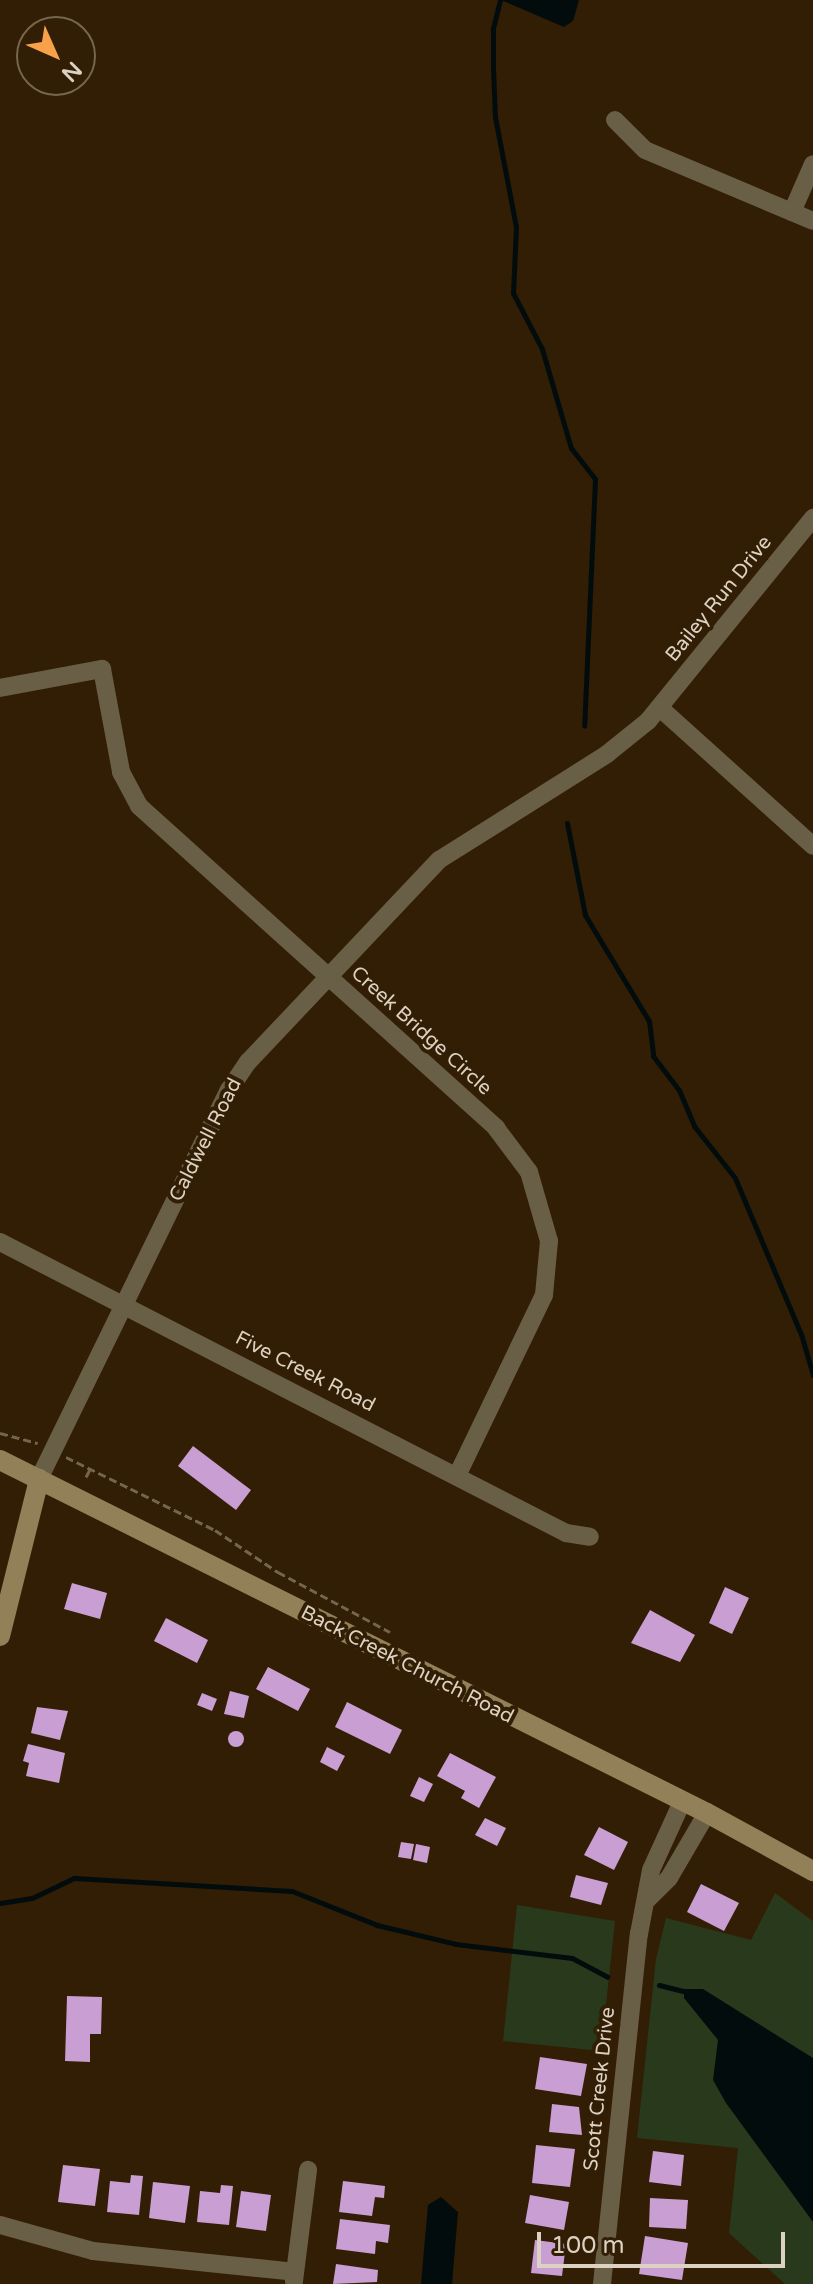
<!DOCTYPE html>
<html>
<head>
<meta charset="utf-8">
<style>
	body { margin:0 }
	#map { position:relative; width:813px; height:2284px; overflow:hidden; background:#311e04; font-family:"Varela Round",sans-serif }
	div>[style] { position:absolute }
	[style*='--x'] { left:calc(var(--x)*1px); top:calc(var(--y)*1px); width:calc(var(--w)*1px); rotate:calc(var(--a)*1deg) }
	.green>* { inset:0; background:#293a1c }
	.water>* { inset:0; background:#030c0d }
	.stream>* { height:5px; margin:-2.5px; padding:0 2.5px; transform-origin:2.5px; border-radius:2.5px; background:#030c0d }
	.building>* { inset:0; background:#c99ed3 }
	.round { border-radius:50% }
	.path>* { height:3px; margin-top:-1.5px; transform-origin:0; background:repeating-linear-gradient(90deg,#75654f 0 8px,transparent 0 12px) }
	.street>* { height:18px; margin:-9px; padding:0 9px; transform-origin:9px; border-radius:9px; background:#695f46 }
	.secondary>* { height:20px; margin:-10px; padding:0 10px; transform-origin:10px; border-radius:10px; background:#918058 }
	span { translate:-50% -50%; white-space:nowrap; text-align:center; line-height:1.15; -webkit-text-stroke:8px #311e04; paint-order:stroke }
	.street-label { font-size:20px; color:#ddd1c2 }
	.north { position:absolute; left:16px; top:16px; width:80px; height:80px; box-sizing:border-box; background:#311e04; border:2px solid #766650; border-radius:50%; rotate:135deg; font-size:22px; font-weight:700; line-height:32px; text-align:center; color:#ddd1c2 }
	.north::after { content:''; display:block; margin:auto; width:28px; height:36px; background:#f8a14a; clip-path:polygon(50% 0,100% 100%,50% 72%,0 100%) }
	.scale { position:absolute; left:537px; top:2232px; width:248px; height:36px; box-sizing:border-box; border:4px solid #ddd1c2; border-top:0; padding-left:10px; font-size:24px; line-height:28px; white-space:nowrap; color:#ddd1c2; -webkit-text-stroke:6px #311e04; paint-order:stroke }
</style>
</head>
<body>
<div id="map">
	<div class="green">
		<div style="clip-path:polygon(775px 1893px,813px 1921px,813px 2284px,785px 2284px,729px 2233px,738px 2148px,637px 2138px,656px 1959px,666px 1918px,751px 1940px)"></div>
		<div style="clip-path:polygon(517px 1905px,615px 1921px,601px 2051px,503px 2041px)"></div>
	</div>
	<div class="water">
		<div style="clip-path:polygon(501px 0,579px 0,573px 21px,564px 27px)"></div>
		<div style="clip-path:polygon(684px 1989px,703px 1989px,813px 2058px,813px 2222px,726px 2103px,713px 2080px,718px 2040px,684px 1998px)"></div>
		<div style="clip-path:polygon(441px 2197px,458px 2212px,452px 2284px,421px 2284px,428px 2205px)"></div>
	</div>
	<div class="stream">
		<div style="--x:500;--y:0;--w:30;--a:104"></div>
		<div style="--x:493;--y:29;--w:39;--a:90"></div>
		<div style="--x:493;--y:68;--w:49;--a:87.7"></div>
		<div style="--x:495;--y:117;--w:112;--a:79.2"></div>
		<div style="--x:516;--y:227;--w:66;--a:92.6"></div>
		<div style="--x:513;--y:293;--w:63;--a:62.6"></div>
		<div style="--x:542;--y:349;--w:103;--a:73.7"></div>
		<div style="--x:571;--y:448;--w:39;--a:52"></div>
		<div style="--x:595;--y:479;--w:247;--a:92.5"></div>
		<div style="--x:567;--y:823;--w:94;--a:78.9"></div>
		<div style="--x:585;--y:915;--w:124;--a:58.9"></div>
		<div style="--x:649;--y:1021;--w:35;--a:83"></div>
		<div style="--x:653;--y:1056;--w:43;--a:52.6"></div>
		<div style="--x:679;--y:1090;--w:39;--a:67"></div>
		<div style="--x:694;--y:1126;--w:66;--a:51.7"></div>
		<div style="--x:735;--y:1178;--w:169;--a:67.1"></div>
		<div style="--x:801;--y:1334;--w:43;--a:73.7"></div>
		<div style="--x:0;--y:1903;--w:32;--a:-9"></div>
		<div style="--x:32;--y:1898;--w:47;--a:-25.5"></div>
		<div style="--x:74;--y:1878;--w:218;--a:3.4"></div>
		<div style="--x:292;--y:1891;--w:92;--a:21.8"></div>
		<div style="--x:377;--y:1925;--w:81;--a:13.5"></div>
		<div style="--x:456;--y:1944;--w:117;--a:6.9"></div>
		<div style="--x:572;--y:1958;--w:40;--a:28"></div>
		<div style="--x:659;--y:1985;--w:30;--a:14"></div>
	</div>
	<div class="building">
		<div style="clip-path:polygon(193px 1446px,251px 1490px,236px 1510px,178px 1466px)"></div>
		<div style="clip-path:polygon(72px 1583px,107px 1593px,100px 1619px,64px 1609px)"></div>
		<div style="clip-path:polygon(725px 1587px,749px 1598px,732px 1634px,709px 1623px)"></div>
		<div style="clip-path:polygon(650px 1610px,695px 1635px,680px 1662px,631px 1643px)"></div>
		<div style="clip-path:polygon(166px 1618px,208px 1640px,197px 1663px,154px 1641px)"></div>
		<div style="clip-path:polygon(268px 1667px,310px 1689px,298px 1711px,256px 1689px)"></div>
		<div style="clip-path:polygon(230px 1691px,249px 1696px,244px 1718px,224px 1714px)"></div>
		<div style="clip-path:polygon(202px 1693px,217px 1699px,212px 1711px,197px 1705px)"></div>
		<div style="clip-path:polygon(347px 1702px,402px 1730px,390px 1754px,335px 1727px)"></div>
		<div style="clip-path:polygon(37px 1707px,68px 1711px,60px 1740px,31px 1733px)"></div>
		<div class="round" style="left:228px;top:1731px;width:16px;height:16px"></div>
		<div style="clip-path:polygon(28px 1744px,65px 1753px,59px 1783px,26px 1776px,29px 1763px,23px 1761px)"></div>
		<div style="clip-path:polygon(327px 1747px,345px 1756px,337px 1771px,320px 1762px)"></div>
		<div style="clip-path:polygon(450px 1753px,496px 1777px,479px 1808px,461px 1798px,465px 1791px,437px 1776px)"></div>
		<div style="clip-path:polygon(419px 1777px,433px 1784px,424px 1802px,410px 1796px)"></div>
		<div style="clip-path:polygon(485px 1818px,506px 1828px,497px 1846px,475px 1835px)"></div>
		<div style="clip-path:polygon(599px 1827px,628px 1842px,614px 1870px,584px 1855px)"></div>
		<div style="clip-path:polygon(401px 1842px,414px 1844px,411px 1859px,398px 1857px)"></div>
		<div style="clip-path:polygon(416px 1844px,430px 1847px,427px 1863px,413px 1860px)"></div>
		<div style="clip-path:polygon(576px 1875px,608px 1883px,601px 1905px,570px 1897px)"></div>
		<div style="clip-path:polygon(701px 1884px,739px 1903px,724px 1931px,687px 1912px)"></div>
		<div style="clip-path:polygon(67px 1996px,102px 1997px,101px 2034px,90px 2034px,90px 2062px,65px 2061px)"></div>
		<div style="clip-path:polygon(540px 2057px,587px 2064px,581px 2096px,535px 2089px)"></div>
		<div style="clip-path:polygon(552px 2104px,579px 2107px,582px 2135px,549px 2132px)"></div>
		<div style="clip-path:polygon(536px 2145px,575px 2149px,570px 2187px,532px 2183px)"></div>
		<div style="clip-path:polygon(653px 2151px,684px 2155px,681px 2186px,649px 2182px)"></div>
		<div style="clip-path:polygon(63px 2165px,100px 2169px,95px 2206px,58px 2202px)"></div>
		<div style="clip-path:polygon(131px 2175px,143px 2176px,139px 2215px,107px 2212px,110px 2181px,130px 2183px)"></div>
		<div style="clip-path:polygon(343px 2181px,385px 2186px,384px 2198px,375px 2197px,372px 2216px,339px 2212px)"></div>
		<div style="clip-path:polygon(153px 2182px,190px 2186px,185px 2223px,149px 2218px)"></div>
		<div style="clip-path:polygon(221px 2185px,233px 2186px,229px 2225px,197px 2222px,200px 2191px,220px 2193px)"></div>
		<div style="clip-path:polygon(241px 2191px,271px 2195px,266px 2231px,236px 2227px)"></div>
		<div style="clip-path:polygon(530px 2195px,569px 2202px,564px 2230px,525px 2223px)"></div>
		<div style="clip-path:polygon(650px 2198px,688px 2200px,686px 2229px,649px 2227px)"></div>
		<div style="clip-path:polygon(340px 2219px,390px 2225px,388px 2243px,376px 2241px,375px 2254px,336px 2249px)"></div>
		<div style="clip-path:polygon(645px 2236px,688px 2243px,682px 2280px,639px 2274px)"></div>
		<div style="clip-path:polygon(535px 2240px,566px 2244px,562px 2276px,531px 2273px)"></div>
		<div style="clip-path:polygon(336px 2264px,378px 2270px,377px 2282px,333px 2284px)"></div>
	</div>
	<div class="path">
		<div style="--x:0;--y:1433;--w:39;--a:15"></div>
		<div style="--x:66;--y:1457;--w:166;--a:26.1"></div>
		<div style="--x:215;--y:1530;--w:76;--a:33.7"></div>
		<div style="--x:278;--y:1572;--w:127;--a:28.2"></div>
		<div style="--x:86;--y:1477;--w:9;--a:-63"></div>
	</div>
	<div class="street">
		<div style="--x:615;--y:120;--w:42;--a:45"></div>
		<div style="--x:645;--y:150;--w:182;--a:22.9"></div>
		<div style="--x:792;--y:212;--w:52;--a:-66.4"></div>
		<div style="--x:0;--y:688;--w:104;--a:-10.6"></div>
		<div style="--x:102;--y:669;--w:105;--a:79.5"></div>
		<div style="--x:121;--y:772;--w:38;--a:62"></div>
		<div style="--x:139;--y:806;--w:481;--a:42"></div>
		<div style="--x:496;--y:1128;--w:55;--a:53.1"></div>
		<div style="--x:529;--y:1172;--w:72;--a:73.8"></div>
		<div style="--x:549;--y:1241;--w:54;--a:95.3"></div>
		<div style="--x:544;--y:1295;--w:201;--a:115.7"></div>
		<div style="--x:660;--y:708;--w:206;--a:42"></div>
		<div style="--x:0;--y:1242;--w:636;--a:27.21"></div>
		<div style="--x:566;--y:1533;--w:24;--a:9"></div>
		<div style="--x:39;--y:1479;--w:433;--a:-64"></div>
		<div style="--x:229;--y:1090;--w:34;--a:-56"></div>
		<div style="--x:248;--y:1062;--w:278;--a:-46.6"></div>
		<div style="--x:439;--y:860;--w:199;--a:-32.2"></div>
		<div style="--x:607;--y:754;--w:53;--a:-38.8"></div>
		<div style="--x:648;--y:721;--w:262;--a:-50.9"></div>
		<div style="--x:648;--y:1899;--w:30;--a:-45"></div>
		<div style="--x:669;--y:1878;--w:75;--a:-59.7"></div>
		<div style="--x:0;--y:2225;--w:97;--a:15.6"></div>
		<div style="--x:93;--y:2251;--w:203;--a:5.9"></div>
		<div style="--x:294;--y:2281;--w:112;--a:-82.8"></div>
		<div style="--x:602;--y:2284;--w:352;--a:-84"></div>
		<div style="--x:639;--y:1934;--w:65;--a:-79.4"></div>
		<div style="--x:651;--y:1870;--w:75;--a:-65.5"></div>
	</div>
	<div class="secondary">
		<div style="--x:0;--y:1460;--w:790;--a:26.53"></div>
		<div style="--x:707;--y:1813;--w:121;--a:28.7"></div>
		<div style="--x:0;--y:1636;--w:162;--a:-76"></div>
	</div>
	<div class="street-label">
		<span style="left:719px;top:599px;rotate:-51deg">Bailey Run Drive</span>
		<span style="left:421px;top:1031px;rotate:42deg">Creek Bridge Circle</span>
		<span style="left:206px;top:1140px;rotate:-63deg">Caldwell Road</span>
		<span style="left:305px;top:1372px;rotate:27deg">Five Creek Road</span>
		<span style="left:407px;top:1665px;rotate:27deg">Back Creek Church Road</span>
		<span style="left:600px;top:2089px;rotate:-84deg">Scott Creek Drive</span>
	</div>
	<div class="north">N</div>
	<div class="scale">100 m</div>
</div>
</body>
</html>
